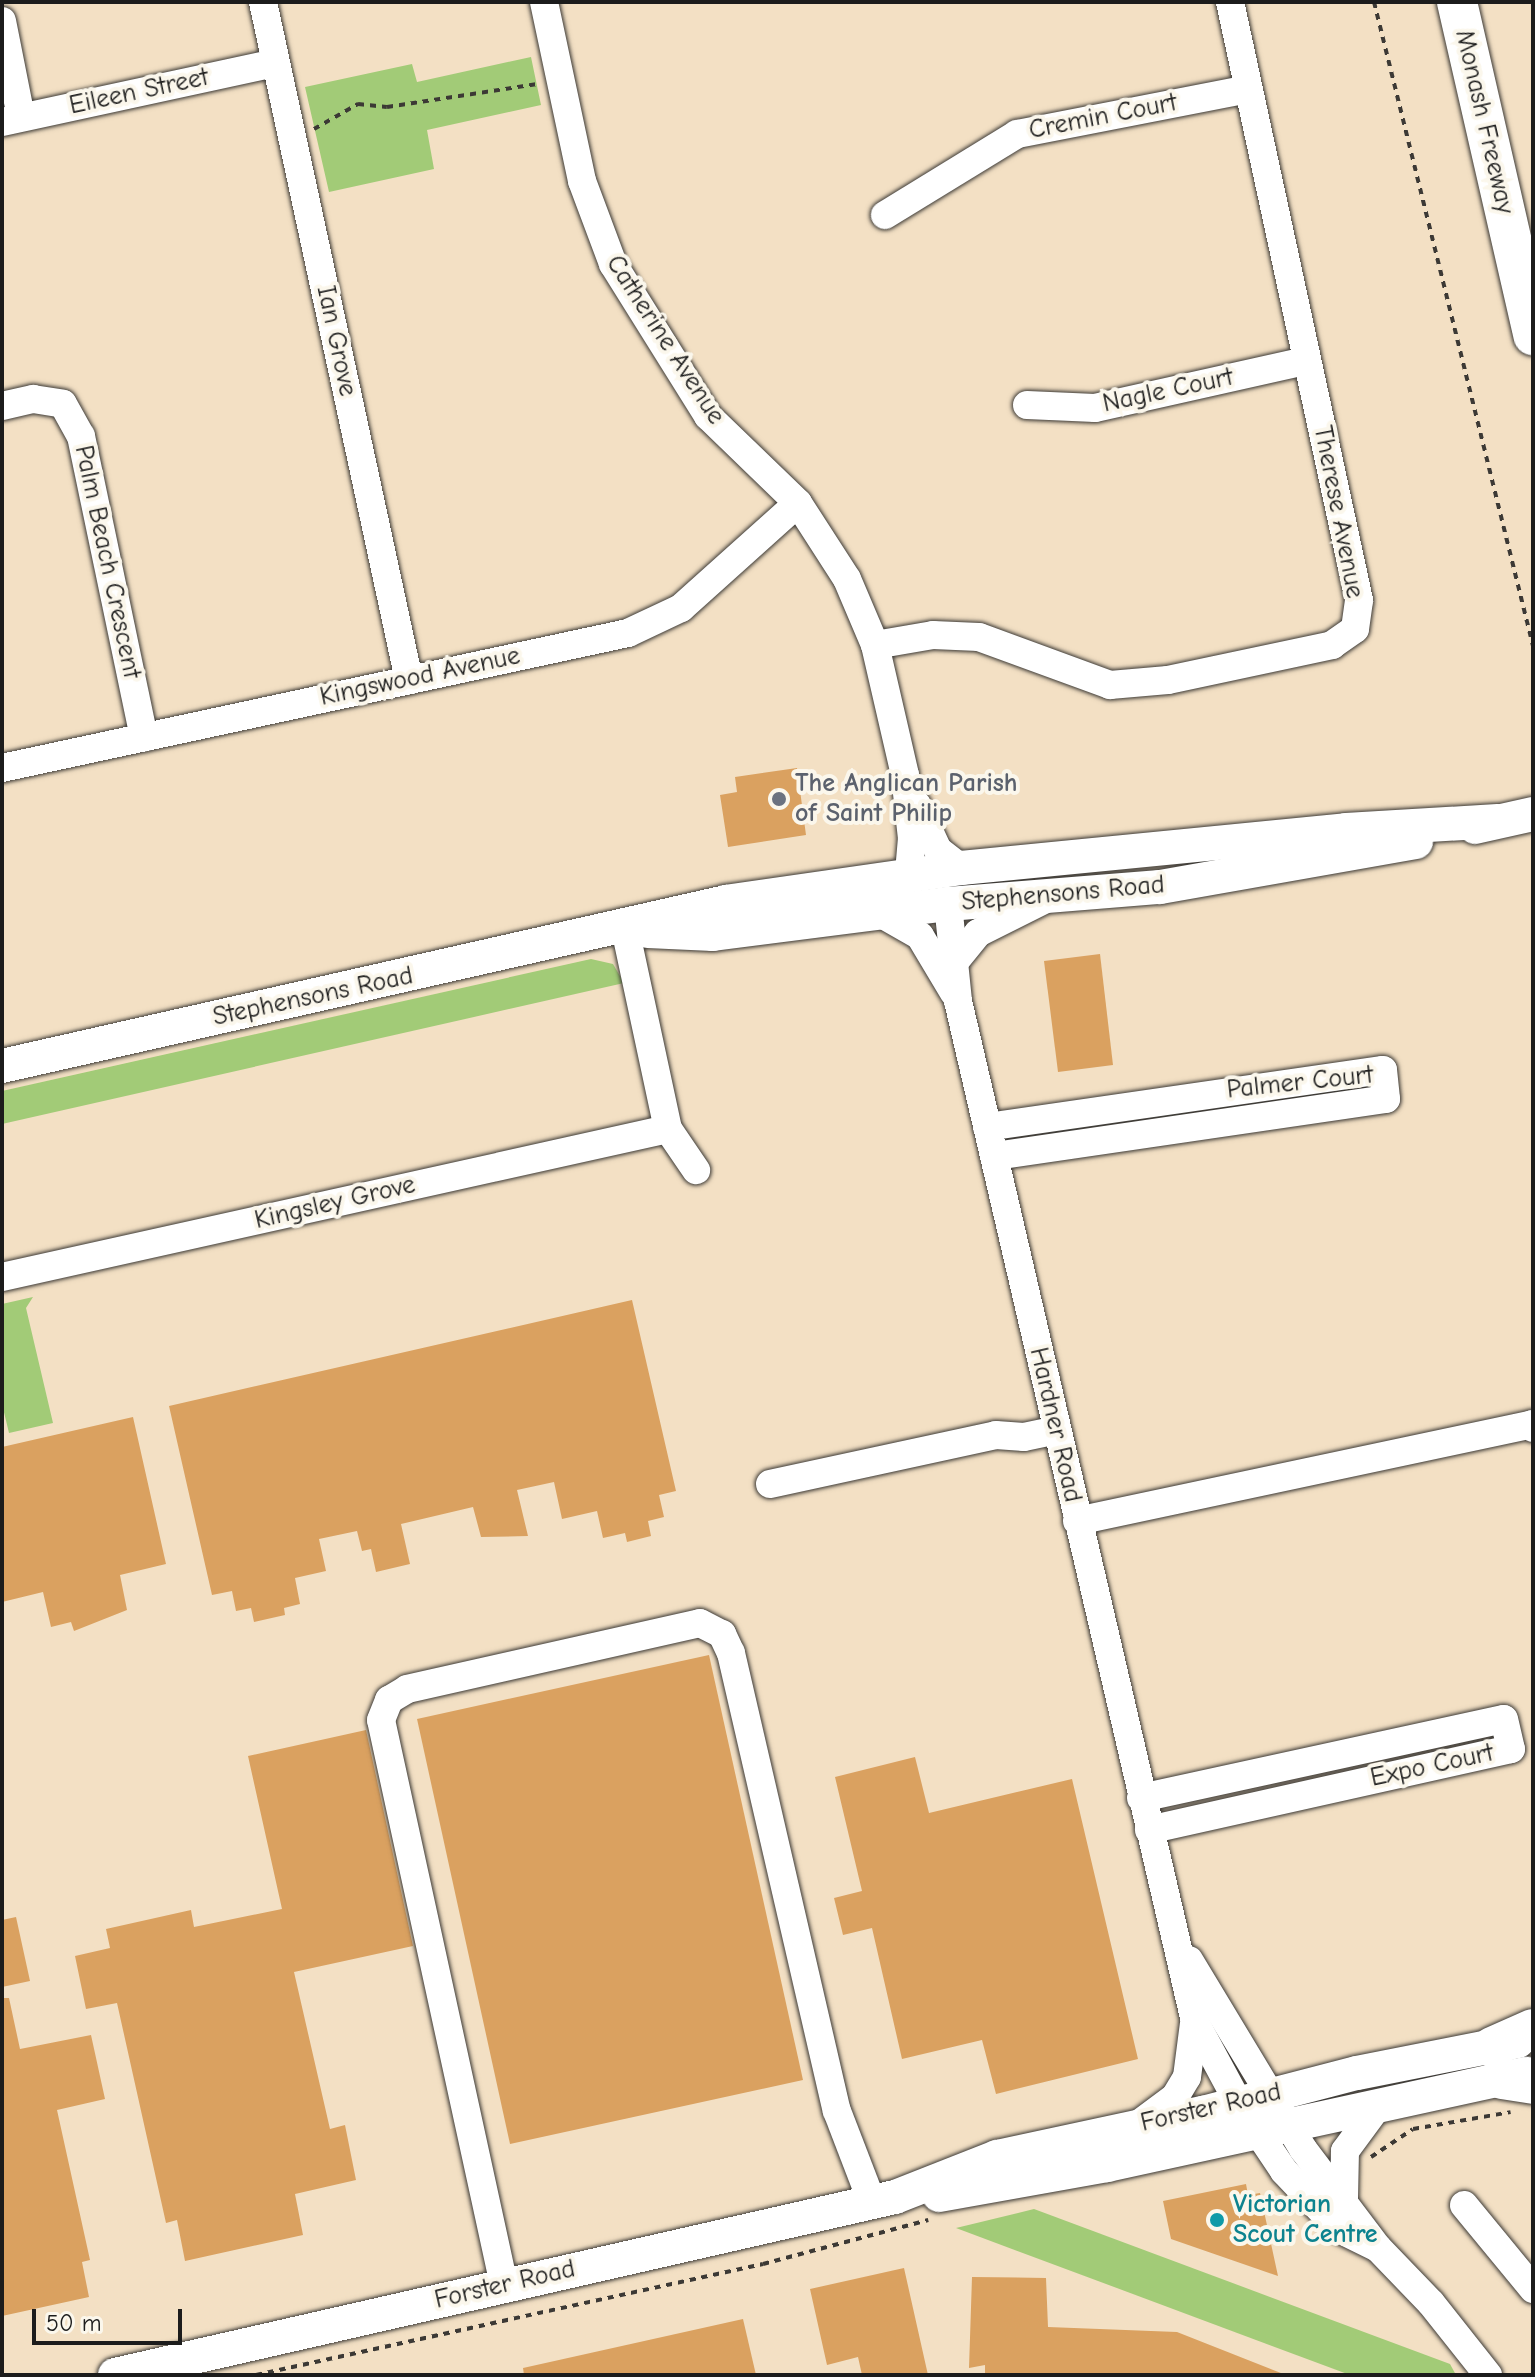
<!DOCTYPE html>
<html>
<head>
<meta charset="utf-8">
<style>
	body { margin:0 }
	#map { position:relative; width:1535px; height:2377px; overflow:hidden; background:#f3e0c4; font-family:"Comic Neue",sans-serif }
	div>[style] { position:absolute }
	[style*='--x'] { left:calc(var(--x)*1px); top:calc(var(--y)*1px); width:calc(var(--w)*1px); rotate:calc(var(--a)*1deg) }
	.green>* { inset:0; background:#a2cb77 }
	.building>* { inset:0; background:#daa160 }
	.path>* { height:4px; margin-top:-2px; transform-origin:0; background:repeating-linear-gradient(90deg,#3c3935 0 6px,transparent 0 12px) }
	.roads { filter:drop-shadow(0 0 2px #3c3935) drop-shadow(0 0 2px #3c3935) }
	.minor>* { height:28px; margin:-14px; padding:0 14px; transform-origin:14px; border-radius:14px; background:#fff }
	.major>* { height:34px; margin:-17px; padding:0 17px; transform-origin:17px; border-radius:17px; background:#fff }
	.highway>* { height:40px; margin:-20px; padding:0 20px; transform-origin:20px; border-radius:20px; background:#fff }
	.dots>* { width:22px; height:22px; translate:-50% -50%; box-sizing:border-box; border:4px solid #fbf7ec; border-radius:50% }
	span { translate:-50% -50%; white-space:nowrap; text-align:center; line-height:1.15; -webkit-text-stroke:8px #fbf7ec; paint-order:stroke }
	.street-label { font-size:26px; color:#1c1c1c }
	.worship-label { font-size:26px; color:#5b616d; font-weight:700 }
	.left { translate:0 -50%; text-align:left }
	.culture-label { font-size:26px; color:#0d838f; font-weight:700 }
	.frame { position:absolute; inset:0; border:4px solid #1c1c1c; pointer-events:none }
	.scale { position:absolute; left:32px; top:2309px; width:150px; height:36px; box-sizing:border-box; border:4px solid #1c1c1c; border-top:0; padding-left:10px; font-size:24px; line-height:28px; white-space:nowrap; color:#1c1c1c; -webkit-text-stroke:6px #fbf7ec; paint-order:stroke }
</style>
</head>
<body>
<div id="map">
	<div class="green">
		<div style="clip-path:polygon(531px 57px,541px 105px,427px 130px,434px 169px,329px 192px,305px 87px,412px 64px,417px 82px)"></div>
		<div style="clip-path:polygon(591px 959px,613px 964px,624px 983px,2px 1124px,2px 1091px)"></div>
		<div style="clip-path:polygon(33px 1297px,26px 1308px,53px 1423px,9px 1433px,2px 1404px,2px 1304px)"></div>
		<div style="clip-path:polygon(1034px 2209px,1450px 2364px,1456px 2375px,1350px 2375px,956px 2228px)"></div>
	</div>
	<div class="building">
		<div style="clip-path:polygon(797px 768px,806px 835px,728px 847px,720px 795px,737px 792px,735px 777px)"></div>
		<div style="clip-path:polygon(1100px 954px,1113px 1065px,1058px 1072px,1044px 961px)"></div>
		<div style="clip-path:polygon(632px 1300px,676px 1491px,659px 1495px,664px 1517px,648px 1521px,651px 1536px,627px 1542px,625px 1533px,603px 1538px,597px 1511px,562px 1519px,554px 1482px,517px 1490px,528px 1536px,481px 1537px,473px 1507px,401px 1524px,410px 1564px,376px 1572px,371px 1549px,362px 1551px,357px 1531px,319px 1539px,326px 1571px,295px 1578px,300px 1604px,284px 1608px,285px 1615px,254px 1622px,251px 1608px,236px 1611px,232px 1591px,212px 1595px,169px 1406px)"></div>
		<div style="clip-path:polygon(133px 1417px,166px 1564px,120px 1575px,127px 1610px,74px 1631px,71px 1622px,51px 1627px,43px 1592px,2px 1602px,2px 1447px)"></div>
		<div style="clip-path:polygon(709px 1655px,803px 2080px,510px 2144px,417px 1719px)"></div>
		<div style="clip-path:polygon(366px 1730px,413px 1946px,294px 1972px,330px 2129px,345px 2125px,356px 2180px,295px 2194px,303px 2235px,185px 2261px,177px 2220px,166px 2223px,117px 2003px,86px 2009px,75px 1956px,110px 1948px,106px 1929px,191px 1910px,194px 1927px,282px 1909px,248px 1756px)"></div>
		<div style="clip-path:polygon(915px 1757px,929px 1813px,1072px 1779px,1138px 2059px,996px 2094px,982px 2040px,902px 2059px,872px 1928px,843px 1935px,834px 1898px,862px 1891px,835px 1777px)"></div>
		<div style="clip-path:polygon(16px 1917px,30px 1981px,2px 1987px,2px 1920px)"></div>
		<div style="clip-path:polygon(2px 1998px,9px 1998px,20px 2049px,91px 2035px,105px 2099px,57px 2110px,90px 2260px,82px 2262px,89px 2297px,2px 2316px)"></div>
		<div style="clip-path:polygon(1246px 2184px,1248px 2195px,1260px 2193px,1278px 2276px,1171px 2239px,1163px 2201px)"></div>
		<div style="clip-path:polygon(904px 2268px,928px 2375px,862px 2375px,858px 2357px,827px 2365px,810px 2289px)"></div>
		<div style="clip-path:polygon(972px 2277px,1046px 2278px,1048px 2327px,1177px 2332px,1286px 2375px,985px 2375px,985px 2365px,969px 2368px)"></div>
		<div style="clip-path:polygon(743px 2319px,756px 2375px,524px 2375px,523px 2368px)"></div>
	</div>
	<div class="path">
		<div style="--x:1374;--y:2;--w:663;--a:76.13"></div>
		<div style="--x:314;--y:129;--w:51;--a:-29.6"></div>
		<div style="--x:358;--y:104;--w:29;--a:6"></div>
		<div style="--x:387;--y:107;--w:152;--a:-8.7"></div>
		<div style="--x:1371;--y:2157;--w:50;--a:-33.7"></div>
		<div style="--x:1413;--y:2129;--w:99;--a:-9.8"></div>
		<div style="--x:256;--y:2375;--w:519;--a:-12.35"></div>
		<div style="--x:763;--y:2264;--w:171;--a:-14.9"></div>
	</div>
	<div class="roads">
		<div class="minor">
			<div style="--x:263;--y:2;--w:694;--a:77.85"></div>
			<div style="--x:544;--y:2;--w:183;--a:78"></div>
			<div style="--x:582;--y:181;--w:89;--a:69.5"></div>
			<div style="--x:613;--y:264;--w:179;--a:58"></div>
			<div style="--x:708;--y:416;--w:125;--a:44"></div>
			<div style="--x:798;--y:503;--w:90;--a:57.2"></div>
			<div style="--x:847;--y:579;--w:72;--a:67"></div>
			<div style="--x:875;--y:645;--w:133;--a:77"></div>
			<div style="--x:905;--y:775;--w:63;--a:83.7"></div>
			<div style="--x:912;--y:838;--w:37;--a:95"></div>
			<div style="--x:2;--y:21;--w:98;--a:78.8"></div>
			<div style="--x:2;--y:122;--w:280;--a:-12.2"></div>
			<div style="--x:885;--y:215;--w:155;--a:-31.5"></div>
			<div style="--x:1017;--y:134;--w:235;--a:-11"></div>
			<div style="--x:1027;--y:405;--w:68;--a:2.5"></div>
			<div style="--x:1095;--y:408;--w:216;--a:-12.6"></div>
			<div style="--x:2;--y:406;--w:32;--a:-13"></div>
			<div style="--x:33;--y:399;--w:30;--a:9"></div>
			<div style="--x:63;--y:404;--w:37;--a:61"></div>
			<div style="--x:81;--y:436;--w:308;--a:78.2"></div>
			<div style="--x:875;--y:645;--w:59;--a:-9.8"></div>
			<div style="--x:933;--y:635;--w:46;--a:2.5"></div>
			<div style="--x:979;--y:637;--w:140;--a:20.1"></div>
			<div style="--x:1110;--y:685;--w:58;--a:-4.9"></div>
			<div style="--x:1168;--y:680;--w:168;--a:-12"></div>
			<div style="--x:1332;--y:645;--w:28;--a:-35"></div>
			<div style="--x:1355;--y:629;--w:29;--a:-82"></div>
			<div style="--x:1359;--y:600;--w:612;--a:-102.17"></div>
			<div style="--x:2;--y:768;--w:640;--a:-12.17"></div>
			<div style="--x:628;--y:633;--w:59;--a:-25.3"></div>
			<div style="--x:681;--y:608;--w:157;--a:-41.9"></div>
			<div style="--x:917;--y:805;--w:50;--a:65"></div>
			<div style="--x:938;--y:850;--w:29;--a:38"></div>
			<div style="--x:948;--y:904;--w:98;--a:84.1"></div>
			<div style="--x:958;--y:1001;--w:1048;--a:76.93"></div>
			<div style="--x:1195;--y:2022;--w:93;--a:61.8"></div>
			<div style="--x:1239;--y:2104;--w:81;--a:56.1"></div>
			<div style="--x:1284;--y:2171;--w:80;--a:46.5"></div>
			<div style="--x:1339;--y:2229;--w:43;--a:26"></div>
			<div style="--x:880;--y:913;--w:46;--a:29.9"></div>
			<div style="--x:920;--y:936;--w:66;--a:59.2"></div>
			<div style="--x:957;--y:959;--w:33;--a:-51"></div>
			<div style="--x:978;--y:933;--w:72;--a:-26.6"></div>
			<div style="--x:987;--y:1127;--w:400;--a:-8.2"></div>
			<div style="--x:1383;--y:1070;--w:29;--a:84"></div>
			<div style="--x:1386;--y:1099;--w:396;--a:171.7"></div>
			<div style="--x:668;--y:1129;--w:50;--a:55.7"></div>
			<div style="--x:2;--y:1277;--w:682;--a:-12.53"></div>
			<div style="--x:668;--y:1129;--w:206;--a:-102.1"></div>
			<div style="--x:770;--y:1484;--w:231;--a:-12.2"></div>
			<div style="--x:996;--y:1435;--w:28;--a:4"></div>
			<div style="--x:1024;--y:1437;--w:34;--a:-12"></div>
			<div style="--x:1077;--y:1521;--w:465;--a:-12"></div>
			<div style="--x:1532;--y:1424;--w:4;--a:76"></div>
			<div style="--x:1141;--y:1798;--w:371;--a:-12.3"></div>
			<div style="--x:1504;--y:1719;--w:31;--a:77"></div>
			<div style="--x:1511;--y:1749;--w:371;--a:167.4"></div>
			<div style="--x:1189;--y:1960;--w:221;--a:58.9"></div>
			<div style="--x:1303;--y:2149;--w:124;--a:52.9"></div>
			<div style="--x:1378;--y:2248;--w:76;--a:46.1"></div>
			<div style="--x:1431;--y:2303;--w:92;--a:51.6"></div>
			<div style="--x:1136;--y:2126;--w:49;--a:-36.6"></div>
			<div style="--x:1175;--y:2097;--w:23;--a:-59"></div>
			<div style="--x:1187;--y:2077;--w:54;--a:-82.6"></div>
			<div style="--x:1344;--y:2198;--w:47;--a:-88.8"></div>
			<div style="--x:1345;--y:2151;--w:56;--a:-53.7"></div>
			<div style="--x:1464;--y:2205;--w:109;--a:50.6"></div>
			<div style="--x:504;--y:2285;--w:578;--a:-102.28"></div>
			<div style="--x:381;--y:1720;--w:22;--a:-68"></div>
			<div style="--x:389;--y:1700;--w:21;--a:-31"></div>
			<div style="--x:407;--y:1689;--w:300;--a:-12.7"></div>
			<div style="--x:700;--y:1623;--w:25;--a:27"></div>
			<div style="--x:722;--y:1634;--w:21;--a:65"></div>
			<div style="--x:731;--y:1653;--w:470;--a:77"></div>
			<div style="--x:837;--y:2111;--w:97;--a:69"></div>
		</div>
		<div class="major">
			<div style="--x:1475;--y:827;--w:59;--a:-12.6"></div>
			<div style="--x:648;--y:931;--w:65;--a:2.6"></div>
			<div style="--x:713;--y:934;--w:237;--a:-7.3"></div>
			<div style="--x:948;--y:904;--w:213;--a:-4.6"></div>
			<div style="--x:1160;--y:887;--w:260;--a:-10"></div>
			<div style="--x:2;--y:1066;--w:742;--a:-12.76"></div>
			<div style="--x:726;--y:902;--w:237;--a:-8.2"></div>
			<div style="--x:961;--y:868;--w:387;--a:-5.6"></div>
			<div style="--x:1346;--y:830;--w:152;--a:-3.4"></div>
			<div style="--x:939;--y:2195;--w:171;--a:-10.1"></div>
			<div style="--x:1107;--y:2165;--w:429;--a:-12.3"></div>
			<div style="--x:115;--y:2375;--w:800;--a:-12.86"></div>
			<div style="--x:895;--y:2197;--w:110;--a:-21.4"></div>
			<div style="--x:997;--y:2157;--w:211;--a:-12.1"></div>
			<div style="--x:1203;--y:2113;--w:159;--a:-14.6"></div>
			<div style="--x:1357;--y:2073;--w:164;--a:-11.2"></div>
		</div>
		<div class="highway">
			<div style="--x:1457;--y:2;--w:342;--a:77.1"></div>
			<div style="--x:1492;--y:2047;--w:45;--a:-23.7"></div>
			<div style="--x:1502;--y:2079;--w:31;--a:9"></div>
		</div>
	</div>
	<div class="dots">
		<div style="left:779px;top:799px;background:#6b7280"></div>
		<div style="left:1217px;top:2220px;background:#0f9aa8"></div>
	</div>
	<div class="street-label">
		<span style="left:139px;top:92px;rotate:-12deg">Eileen Street</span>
		<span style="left:1103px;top:117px;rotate:-11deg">Cremin Court</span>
		<span style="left:1484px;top:122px;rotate:77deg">Monash Freeway</span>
		<span style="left:665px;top:340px;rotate:57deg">Catherine Avenue</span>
		<span style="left:336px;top:341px;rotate:78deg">Ian Grove</span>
		<span style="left:1168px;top:391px;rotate:-12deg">Nagle Court</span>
		<span style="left:1338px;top:512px;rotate:79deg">Therese Avenue</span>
		<span style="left:107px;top:562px;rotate:78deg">Palm Beach Crescent</span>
		<span style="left:420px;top:677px;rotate:-12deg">Kingswood Avenue</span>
		<span style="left:1063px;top:894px;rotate:-5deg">Stephensons Road</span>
		<span style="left:313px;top:997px;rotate:-12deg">Stephensons Road</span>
		<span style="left:1300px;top:1083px;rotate:-6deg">Palmer Court</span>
		<span style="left:335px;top:1203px;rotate:-13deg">Kingsley Grove</span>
		<span style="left:1055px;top:1425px;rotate:77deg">Hardner Road</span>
		<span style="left:1432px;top:1766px;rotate:-12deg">Expo Court</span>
		<span style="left:1211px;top:2108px;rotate:-13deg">Forster Road</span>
		<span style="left:505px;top:2285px;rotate:-13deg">Forster Road</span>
	</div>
	<div class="worship-label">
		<span class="left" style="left:795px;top:799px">The Anglican Parish<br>of Saint Philip</span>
	</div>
	<div class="culture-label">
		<span class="left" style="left:1233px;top:2220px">Victorian<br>Scout Centre</span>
	</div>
	<div class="frame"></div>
	<div class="scale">50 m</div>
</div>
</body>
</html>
